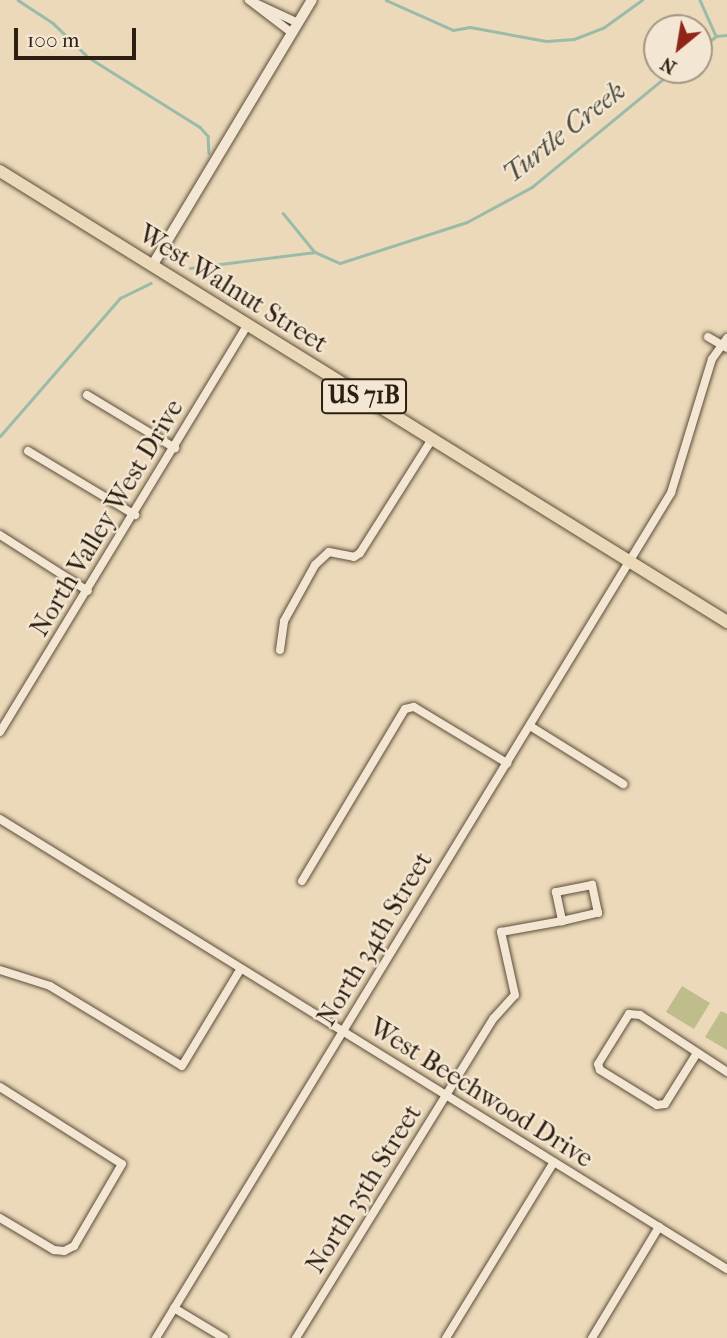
<!DOCTYPE html>
<html>
<head>
<meta charset="utf-8">
<style>
	body { margin:0 }
	#map { position:relative; width:727px; height:1338px; overflow:hidden; background:#ecd9b9; font-family:"IM FELL French Canon",serif }
	div>[style] { position:absolute }
	[style*='--x'] { left:calc(var(--x)*1px); top:calc(var(--y)*1px); width:calc(var(--w)*1px); rotate:calc(var(--a)*1deg) }
	.green>* { inset:0; background:#bebd8b }
	.stream>* { height:2.5px; margin:-1.25px; padding:0 1.25px; transform-origin:1.25px; border-radius:1.25px; background:#9abbaa }
	.roads { filter:drop-shadow(0 0 2px #5c4e3b) drop-shadow(0 0 2px #5c4e3b) }
	.street>* { height:8px; margin:-4px; padding:0 4px; transform-origin:4px; border-radius:4px; background:#f3e6d2 }
	.secondary>* { height:10px; margin:-5px; padding:0 5px; transform-origin:5px; border-radius:5px; background:#f3e6d2 }
	.primary>* { height:12px; margin:-6px; padding:0 6px; transform-origin:6px; border-radius:6px; background:#ecd9b9 }
	span { translate:-50% -50%; white-space:nowrap; text-align:center; line-height:1.15; -webkit-text-stroke:5px #f3e6d2; paint-order:stroke }
	.shield-label span { padding:2px 5px; background:#f3e6d2; border:2px solid; border-radius:5px; -webkit-text-stroke-width:0 }
	.shield-label { font-size:24px; color:#2c1f11; font-weight:700 }
	.street-label { font-size:26px; color:#2c1f11 }
	.water-label { font-size:28px; color:#4d4e3f; font-style:italic }
	.north { position:absolute; left:643px; top:14px; width:70px; height:70px; box-sizing:border-box; background:#f3e6d2; border:2px solid #a39685; border-radius:50%; rotate:210deg; font-size:19px; font-weight:700; line-height:28px; text-align:center; color:#2c1f11 }
	.north::after { content:''; display:block; margin:auto; width:24px; height:32px; background:#8f2418; clip-path:polygon(50% 0,100% 100%,50% 72%,0 100%) }
	.scale { position:absolute; left:14px; top:28px; width:122px; height:32px; box-sizing:border-box; border:4px solid #2c1f11; border-top:0; padding-left:9px; font-size:21px; line-height:24px; white-space:nowrap; color:#2c1f11; -webkit-text-stroke:5px #f3e6d2; paint-order:stroke }
</style>
</head>
<body>
<div id="map">
	<div class="green">
		<div style="clip-path:polygon(682px 986px,710px 1003px,694px 1029px,666px 1012px)"></div>
		<div style="clip-path:polygon(721px 1011px,727px 1014px,727px 1050px,705px 1037px)"></div>
	</div>
	<div class="stream">
		<div style="--x:18;--y:0;--w:42;--a:33.3"></div>
		<div style="--x:53;--y:23;--w:49;--a:44.2"></div>
		<div style="--x:88;--y:57;--w:132;--a:32"></div>
		<div style="--x:200;--y:127;--w:12;--a:48"></div>
		<div style="--x:208;--y:136;--w:17;--a:87"></div>
		<div style="--x:386;--y:0;--w:73;--a:24.1"></div>
		<div style="--x:453;--y:30;--w:17;--a:-10"></div>
		<div style="--x:470;--y:27;--w:77;--a:10.4"></div>
		<div style="--x:546;--y:41;--w:28;--a:-4"></div>
		<div style="--x:574;--y:39;--w:31;--a:-21"></div>
		<div style="--x:603;--y:28;--w:48;--a:-35.7"></div>
		<div style="--x:700;--y:0;--w:39;--a:66"></div>
		<div style="--x:699;--y:50;--w:22;--a:-39"></div>
		<div style="--x:716;--y:36;--w:11;--a:-5"></div>
		<div style="--x:283;--y:213;--w:49;--a:50.8"></div>
		<div style="--x:190;--y:268;--w:126;--a:-7.3"></div>
		<div style="--x:315;--y:252;--w:27;--a:24"></div>
		<div style="--x:340;--y:263;--w:133;--a:-17.9"></div>
		<div style="--x:467;--y:222;--w:74;--a:-28.3"></div>
		<div style="--x:532;--y:187;--w:184;--a:-39.5"></div>
		<div style="--x:0;--y:436;--w:183;--a:-49"></div>
		<div style="--x:120;--y:298;--w:34;--a:-26"></div>
	</div>
	<div class="roads">
		<div class="street">
			<div style="--x:249;--y:0;--w:54;--a:37.5"></div>
			<div style="--x:249;--y:0;--w:54;--a:25.1"></div>
			<div style="--x:708;--y:337;--w:22;--a:30"></div>
			<div style="--x:87;--y:395;--w:103;--a:31.1"></div>
			<div style="--x:28;--y:451;--w:125;--a:30.9"></div>
			<div style="--x:0;--y:535;--w:104;--a:32.5"></div>
			<div style="--x:280;--y:650;--w:29;--a:-82"></div>
			<div style="--x:284;--y:621;--w:64;--a:-61"></div>
			<div style="--x:315;--y:565;--w:19;--a:-43"></div>
			<div style="--x:329;--y:552;--w:25;--a:11"></div>
			<div style="--x:354;--y:557;--w:7;--a:-34"></div>
			<div style="--x:360;--y:553;--w:135;--a:-57.7"></div>
			<div style="--x:530;--y:726;--w:110;--a:31.9"></div>
			<div style="--x:0;--y:732;--w:477;--a:-58.7"></div>
			<div style="--x:0;--y:819;--w:855;--a:31.76"></div>
			<div style="--x:302;--y:881;--w:200;--a:-59.1"></div>
			<div style="--x:405;--y:709;--w:9;--a:-13"></div>
			<div style="--x:414;--y:707;--w:109;--a:31.1"></div>
			<div style="--x:0;--y:970;--w:52;--a:17.7"></div>
			<div style="--x:50;--y:986;--w:154;--a:31.2"></div>
			<div style="--x:182;--y:1066;--w:112;--a:-58.9"></div>
			<div style="--x:697;--y:1053;--w:60;--a:122.1"></div>
			<div style="--x:665;--y:1104;--w:8;--a:173"></div>
			<div style="--x:657;--y:1105;--w:67;--a:-148.4"></div>
			<div style="--x:600;--y:1070;--w:6;--a:-108"></div>
			<div style="--x:598;--y:1064;--w:59;--a:-58.2"></div>
			<div style="--x:629;--y:1014;--w:11;--a:5"></div>
			<div style="--x:640;--y:1015;--w:104;--a:33.2"></div>
			<div style="--x:0;--y:1087;--w:144;--a:32.3"></div>
			<div style="--x:122;--y:1164;--w:95;--a:120.3"></div>
			<div style="--x:74;--y:1246;--w:11;--a:153"></div>
			<div style="--x:64;--y:1251;--w:10;--a:-174"></div>
			<div style="--x:54;--y:1250;--w:63;--a:-149.3"></div>
			<div style="--x:174;--y:1308;--w:58;--a:31"></div>
			<div style="--x:156;--y:1338;--w:990;--a:-58.64"></div>
			<div style="--x:671;--y:493;--w:140;--a:-73"></div>
			<div style="--x:712;--y:359;--w:26;--a:-54"></div>
			<div style="--x:296;--y:1338;--w:376;--a:-58.3"></div>
			<div style="--x:494;--y:1018;--w:31;--a:-48"></div>
			<div style="--x:515;--y:995;--w:65;--a:-102.5"></div>
			<div style="--x:501;--y:932;--w:62;--a:-10.2"></div>
			<div style="--x:562;--y:921;--w:37;--a:-13"></div>
			<div style="--x:598;--y:913;--w:29;--a:-102"></div>
			<div style="--x:592;--y:885;--w:37;--a:169"></div>
			<div style="--x:556;--y:892;--w:30;--a:78"></div>
			<div style="--x:446;--y:1338;--w:206;--a:-58.5"></div>
			<div style="--x:592;--y:1338;--w:130;--a:-58.9"></div>
		</div>
		<div class="secondary">
			<div style="--x:152;--y:266;--w:310;--a:-59"></div>
		</div>
		<div class="primary">
			<div style="--x:0;--y:171;--w:856;--a:31.81"></div>
		</div>
	</div>
	<div class="shield-label">
		<span style="left:364px;top:396px">US 71B</span>
	</div>
	<div class="street-label">
		<span style="left:233px;top:289px;rotate:32deg">West Walnut Street</span>
		<span style="left:107px;top:518px;rotate:-59deg">North Valley West Drive</span>
		<span style="left:375px;top:939px;rotate:-59deg">North 34th Street</span>
		<span style="left:481px;top:1093px;rotate:32deg">West Beechwood Drive</span>
		<span style="left:364px;top:1189px;rotate:-58deg">North 35th Street</span>
	</div>
	<div class="water-label">
		<span style="left:564px;top:132px;rotate:-38deg">Turtle Creek</span>
	</div>
	<div class="north">N</div>
	<div class="scale">100 m</div>
</div>
</body>
</html>
